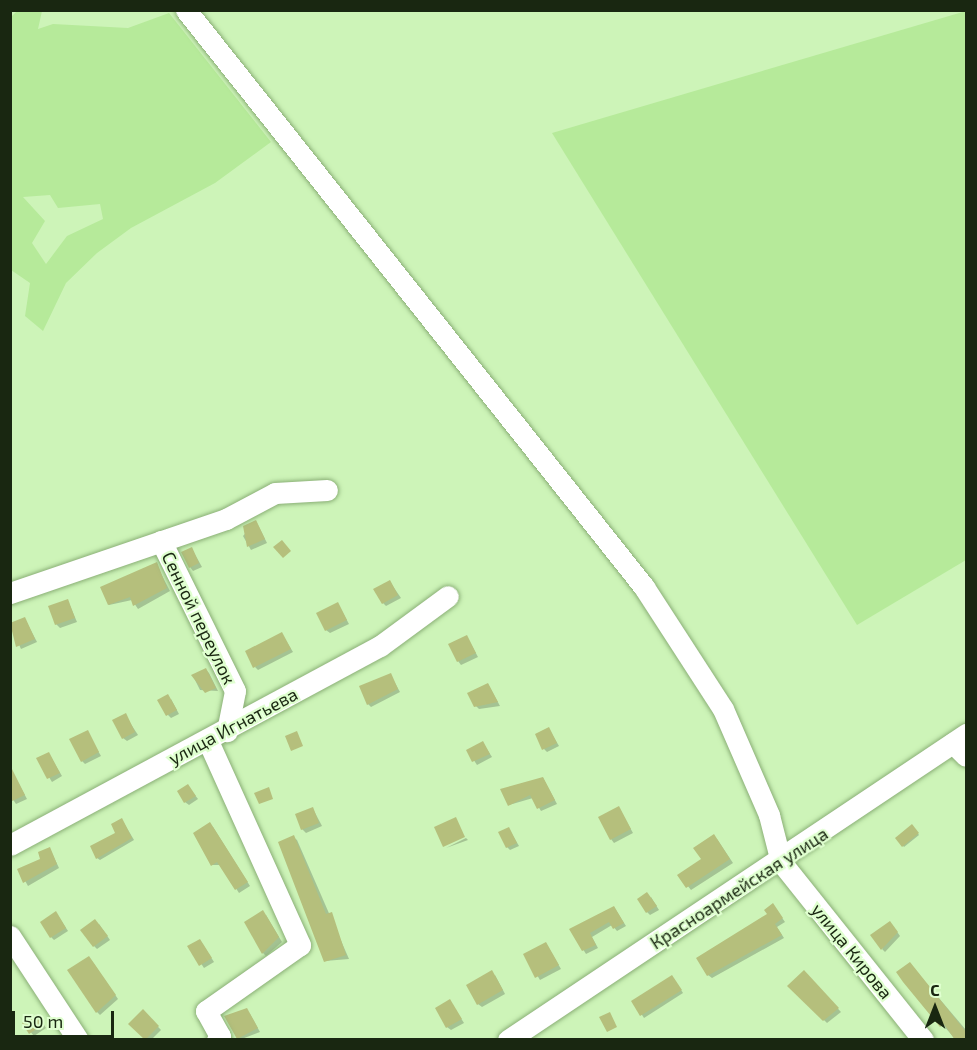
<!DOCTYPE html>
<html>
<head>
<meta charset="utf-8">
<style>
	body { margin:0 }
	#map { position:relative; width:977px; height:1050px; overflow:hidden; background:#cdf4b8; font-family:"Exo 2",sans-serif }
	div>[style] { position:absolute }
	[style*='--x'] { left:calc(var(--x)*1px); top:calc(var(--y)*1px); width:calc(var(--w)*1px); rotate:calc(var(--a)*1deg) }
	.green>* { inset:0; background:#b6ea9a }
	.shadow>* { inset:0; background:#0003 }
	.building>* { inset:0; background:#b5bf7c }
	.roads { filter:drop-shadow(0 0 2px #8aaf76) drop-shadow(0 0 2px #8aaf76) }
	.minor>* { height:21px; margin:-10.5px; padding:0 10.5px; transform-origin:10.5px; border-radius:10.5px; background:#fff }
	span { translate:-50% -50%; white-space:nowrap; text-align:center; line-height:1.15; -webkit-text-stroke:4.5px #dfffcf; paint-order:stroke }
	.street-label { font-size:18px; color:#192711 }
	.frame { position:absolute; inset:0; border:12px solid #192711; pointer-events:none }
	.north { position:absolute; left:905px; top:978px; width:60px; height:60px; -webkit-text-stroke:4px #dfffcf; paint-order:stroke; rotate:0deg; font-size:16px; font-weight:700; line-height:24px; text-align:center; color:#192711 }
	.north::after { content:''; display:block; margin:auto; width:21px; height:27px; background:#192711; clip-path:polygon(50% 0,100% 100%,50% 72%,0 100%) }
	.scale { position:absolute; left:12px; top:1011px; width:102px; height:27px; box-sizing:border-box; border:3px solid #192711; border-top:0; padding-left:8px; font-size:18px; line-height:21px; white-space:nowrap; color:#192711; -webkit-text-stroke:4px #dfffcf; paint-order:stroke }
</style>
</head>
<body>
<div id="map">
	<div class="green">
		<div style="clip-path:polygon(evenodd,17px 11px,42px 11px,38px 29px,53px 24px,128px 28px,169px 13px,271px 142px,215px 183px,131px 228px,97px 253px,66px 283px,43px 331px,25px 316px,30px 283px,11px 270px,10px 18px,17px 11px,50px 195px,58px 208px,100px 204px,103px 219px,67px 236px,46px 264px,32px 243px,45px 221px,23px 197px,50px 195px)"></div>
		<div style="clip-path:polygon(966px 11px,966px 560px,857px 625px,552px 133px)"></div>
	</div>
	<div class="shadow">
		<div style="clip-path:polygon(256px 521px,267px 543px,251px 550px,243px 536px)"></div>
		<div style="clip-path:polygon(192px 549px,202px 567px,193px 571px,190px 567px)"></div>
		<div style="clip-path:polygon(156px 564px,170px 591px,138px 609px,132px 600px,109px 605px,102px 588px)"></div>
		<div style="clip-path:polygon(390px 582px,401px 598px,386px 606px,383px 603px)"></div>
		<div style="clip-path:polygon(68px 601px,77px 622px,60px 628px,56px 624px)"></div>
		<div style="clip-path:polygon(338px 604px,349px 624px,330px 633px,326px 630px)"></div>
		<div style="clip-path:polygon(25px 619px,37px 642px,21px 649px,10px 625px)"></div>
		<div style="clip-path:polygon(282px 634px,293px 652px,258px 670px,255px 667px)"></div>
		<div style="clip-path:polygon(467px 637px,478px 657px,461px 665px,458px 661px)"></div>
		<div style="clip-path:polygon(206px 670px,209px 673px,218px 691px,200px 690px,193px 676px)"></div>
		<div style="clip-path:polygon(390px 674px,400px 692px,371px 707px,368px 704px)"></div>
		<div style="clip-path:polygon(488px 684px,500px 706px,479px 709px,476px 706px)"></div>
		<div style="clip-path:polygon(171px 699px,179px 714px,171px 718px,168px 715px)"></div>
		<div style="clip-path:polygon(125px 715px,138px 735px,127px 741px,123px 738px)"></div>
		<div style="clip-path:polygon(549px 729px,559px 746px,547px 752px,544px 749px)"></div>
		<div style="clip-path:polygon(87px 732px,101px 756px,85px 764px,82px 761px)"></div>
		<div style="clip-path:polygon(483px 743px,492px 757px,477px 765px,468px 751px)"></div>
		<div style="clip-path:polygon(49px 754px,62px 776px,52px 782px,38px 759px)"></div>
		<div style="clip-path:polygon(14px 775px,27px 799px,16px 804px,10px 795px)"></div>
		<div style="clip-path:polygon(543px 778px,557px 804px,541px 811px,533px 798px,509px 805px,502px 790px)"></div>
		<div style="clip-path:polygon(188px 786px,198px 799px,189px 805px,185px 802px)"></div>
		<div style="clip-path:polygon(619px 808px,633px 833px,614px 843px,611px 839px)"></div>
		<div style="clip-path:polygon(313px 809px,322px 826px,306px 833px,302px 829px)"></div>
		<div style="clip-path:polygon(124px 823px,134px 840px,100px 860px,97px 858px)"></div>
		<div style="clip-path:polygon(912px 826px,919px 835px,904px 847px,897px 839px)"></div>
		<div style="clip-path:polygon(213px 827px,250px 886px,239px 893px,221px 865px,212px 865px)"></div>
		<div style="clip-path:polygon(509px 829px,519px 846px,510px 850px,507px 847px)"></div>
		<div style="clip-path:polygon(293px 837px,297px 840px,349px 959px,325px 961px)"></div>
		<div style="clip-path:polygon(466px 838px,468px 840px,446px 848px)"></div>
		<div style="clip-path:polygon(717px 839px,733px 863px,691px 890px,679px 875px,703px 859px)"></div>
		<div style="clip-path:polygon(50px 849px,59px 868px,28px 886px,19px 870px,42px 860px)"></div>
		<div style="clip-path:polygon(651px 897px,659px 910px,650px 915px,647px 912px)"></div>
		<div style="clip-path:polygon(614px 907px,626px 926px,617px 931px,612px 925px,592px 937px,598px 948px,586px 954px,571px 930px)"></div>
		<div style="clip-path:polygon(776px 909px,785px 922px,777px 927px,784px 938px,712px 978px,708px 975px)"></div>
		<div style="clip-path:polygon(266px 915px,282px 942px,266px 956px,263px 953px)"></div>
		<div style="clip-path:polygon(59px 917px,68px 931px,54px 940px,51px 937px)"></div>
		<div style="clip-path:polygon(99px 924px,110px 940px,97px 949px,94px 946px)"></div>
		<div style="clip-path:polygon(893px 926px,900px 936px,885px 952px,882px 949px)"></div>
		<div style="clip-path:polygon(200px 940px,214px 962px,204px 968px,190px 947px)"></div>
		<div style="clip-path:polygon(546px 943px,561px 969px,540px 980px,525px 955px)"></div>
		<div style="clip-path:polygon(92px 961px,118px 999px,100px 1015px,97px 1012px)"></div>
		<div style="clip-path:polygon(910px 964px,966px 1030px,966px 1040px,956px 1040px,898px 973px)"></div>
		<div style="clip-path:polygon(804px 972px,841px 1012px,827px 1023px,789px 986px)"></div>
		<div style="clip-path:polygon(495px 975px,505px 994px,482px 1007px,478px 1004px)"></div>
		<div style="clip-path:polygon(674px 979px,683px 993px,644px 1018px,633px 1001px)"></div>
		<div style="clip-path:polygon(450px 1001px,464px 1023px,451px 1030px,447px 1027px)"></div>
		<div style="clip-path:polygon(143px 1011px,161px 1030px,151px 1040px,145px 1040px)"></div>
		<div style="clip-path:polygon(250px 1014px,260px 1032px,239px 1040px,226px 1017px)"></div>
		<div style="clip-path:polygon(40px 1019px,46px 1028px,34px 1036px,24px 1024px)"></div>
	</div>
	<div class="building">
		<div style="clip-path:polygon(256px 520px,265px 539px,247px 547px,243px 526px)"></div>
		<div style="clip-path:polygon(282px 540px,291px 551px,283px 558px,273px 547px)"></div>
		<div style="clip-path:polygon(192px 547px,199px 563px,189px 568px,181px 552px)"></div>
		<div style="clip-path:polygon(157px 562px,167px 588px,133px 606px,130px 597px,108px 605px,100px 587px)"></div>
		<div style="clip-path:polygon(390px 580px,398px 595px,382px 604px,373px 589px)"></div>
		<div style="clip-path:polygon(68px 599px,75px 618px,55px 625px,48px 606px)"></div>
		<div style="clip-path:polygon(338px 602px,347px 620px,325px 631px,316px 613px)"></div>
		<div style="clip-path:polygon(25px 617px,35px 639px,16px 647px,10px 623px)"></div>
		<div style="clip-path:polygon(282px 632px,291px 649px,253px 668px,245px 651px)"></div>
		<div style="clip-path:polygon(467px 635px,476px 653px,457px 662px,448px 644px)"></div>
		<div style="clip-path:polygon(206px 668px,216px 688px,205px 693px,191px 675px)"></div>
		<div style="clip-path:polygon(391px 673px,398px 689px,367px 705px,359px 686px)"></div>
		<div style="clip-path:polygon(488px 683px,498px 702px,474px 707px,467px 693px)"></div>
		<div style="clip-path:polygon(168px 694px,177px 710px,166px 716px,157px 700px)"></div>
		<div style="clip-path:polygon(126px 713px,135px 732px,122px 739px,112px 720px)"></div>
		<div style="clip-path:polygon(549px 727px,557px 743px,542px 750px,535px 734px)"></div>
		<div style="clip-path:polygon(88px 730px,99px 752px,81px 762px,69px 739px)"></div>
		<div style="clip-path:polygon(297px 731px,303px 746px,291px 751px,285px 736px)"></div>
		<div style="clip-path:polygon(483px 741px,490px 754px,472px 762px,466px 750px)"></div>
		<div style="clip-path:polygon(49px 752px,60px 773px,47px 779px,36px 758px)"></div>
		<div style="clip-path:polygon(10px 765px,25px 795px,10px 802px)"></div>
		<div style="clip-path:polygon(543px 777px,555px 800px,537px 809px,530px 795px,508px 806px,500px 789px)"></div>
		<div style="clip-path:polygon(188px 784px,196px 796px,184px 803px,177px 791px)"></div>
		<div style="clip-path:polygon(269px 787px,273px 799px,259px 804px,254px 793px)"></div>
		<div style="clip-path:polygon(619px 806px,631px 829px,610px 840px,598px 817px)"></div>
		<div style="clip-path:polygon(313px 807px,319px 823px,301px 830px,295px 814px)"></div>
		<div style="clip-path:polygon(456px 817px,465px 837px,443px 847px,434px 827px)"></div>
		<div style="clip-path:polygon(122px 818px,132px 838px,96px 859px,90px 846px,115px 833px,111px 824px)"></div>
		<div style="clip-path:polygon(210px 822px,248px 882px,235px 890px,217px 862px,211px 866px,193px 833px)"></div>
		<div style="clip-path:polygon(912px 824px,919px 833px,902px 847px,895px 838px)"></div>
		<div style="clip-path:polygon(509px 827px,517px 843px,506px 848px,498px 832px)"></div>
		<div style="clip-path:polygon(714px 834px,730px 859px,686px 888px,677px 875px,701px 859px,693px 848px)"></div>
		<div style="clip-path:polygon(294px 835px,326px 914px,332px 912px,346px 955px,324px 962px,278px 842px)"></div>
		<div style="clip-path:polygon(50px 847px,57px 864px,23px 883px,17px 869px,40px 859px,38px 852px)"></div>
		<div style="clip-path:polygon(647px 892px,657px 906px,646px 913px,637px 899px)"></div>
		<div style="clip-path:polygon(773px 903px,783px 918px,775px 924px,782px 935px,707px 976px,696px 958px,767px 914px,764px 910px)"></div>
		<div style="clip-path:polygon(614px 906px,624px 923px,613px 929px,609px 922px,590px 933px,596px 945px,582px 951px,569px 929px)"></div>
		<div style="clip-path:polygon(263px 910px,279px 937px,262px 954px,244px 922px)"></div>
		<div style="clip-path:polygon(56px 911px,66px 928px,50px 938px,40px 922px)"></div>
		<div style="clip-path:polygon(95px 919px,108px 936px,93px 947px,80px 930px)"></div>
		<div style="clip-path:polygon(890px 921px,898px 932px,881px 950px,870px 935px)"></div>
		<div style="clip-path:polygon(200px 939px,212px 958px,199px 966px,187px 946px)"></div>
		<div style="clip-path:polygon(546px 942px,559px 965px,535px 978px,523px 954px)"></div>
		<div style="clip-path:polygon(89px 956px,116px 995px,96px 1013px,67px 970px)"></div>
		<div style="clip-path:polygon(910px 962px,966px 1032px,966px 1040px,955px 1040px,944px 1024px,940px 1027px,903px 982px,896px 972px)"></div>
		<div style="clip-path:polygon(492px 970px,503px 990px,477px 1005px,466px 985px)"></div>
		<div style="clip-path:polygon(804px 970px,839px 1008px,823px 1021px,787px 986px)"></div>
		<div style="clip-path:polygon(672px 975px,682px 990px,640px 1016px,631px 1001px)"></div>
		<div style="clip-path:polygon(450px 999px,462px 1019px,446px 1028px,435px 1008px)"></div>
		<div style="clip-path:polygon(247px 1008px,258px 1028px,237px 1039px,224px 1016px)"></div>
		<div style="clip-path:polygon(143px 1009px,159px 1026px,145px 1040px,128px 1024px)"></div>
		<div style="clip-path:polygon(610px 1012px,617px 1027px,607px 1032px,599px 1017px)"></div>
		<div style="clip-path:polygon(37px 1014px,44px 1024px,29px 1034px,22px 1023px)"></div>
	</div>
	<div class="roads">
		<div class="minor">
			<div style="--x:186;--y:10;--w:737;--a:51.56"></div>
			<div style="--x:644;--y:587;--w:145;--a:57.1"></div>
			<div style="--x:723;--y:709;--w:116;--a:66.5"></div>
			<div style="--x:769;--y:815;--w:49;--a:75.7"></div>
			<div style="--x:781;--y:862;--w:228;--a:51.4"></div>
			<div style="--x:161;--y:541;--w:167;--a:63.7"></div>
			<div style="--x:235;--y:691;--w:41;--a:101.3"></div>
			<div style="--x:10;--y:593;--w:228;--a:-18.9"></div>
			<div style="--x:226;--y:519;--w:55;--a:-28"></div>
			<div style="--x:275;--y:493;--w:52;--a:-3.3"></div>
			<div style="--x:208;--y:741;--w:224;--a:65.7"></div>
			<div style="--x:300;--y:945;--w:115;--a:144.9"></div>
			<div style="--x:206;--y:1011;--w:29;--a:61"></div>
			<div style="--x:220;--y:1036;--w:5;--a:127"></div>
			<div style="--x:953;--y:743;--w:18;--a:45"></div>
			<div style="--x:10;--y:845;--w:420;--a:-28.3"></div>
			<div style="--x:380;--y:646;--w:84;--a:-36.3"></div>
			<div style="--x:10;--y:936;--w:124;--a:56.8"></div>
			<div style="--x:508;--y:1040;--w:551;--a:-33.75"></div>
		</div>
	</div>
	<div class="street-label">
		<span style="left:199px;top:618px;rotate:64deg">Сенной переулок</span>
		<span style="left:233px;top:726px;rotate:-28deg">улица Игнатьева</span>
		<span style="left:739px;top:888px;rotate:-33deg">Красноармейская улица</span>
		<span style="left:852px;top:951px;rotate:51deg">улица Кирова</span>
	</div>
	<div class="frame"></div>
	<div class="north">С</div>
	<div class="scale">50 m</div>
</div>
</body>
</html>
